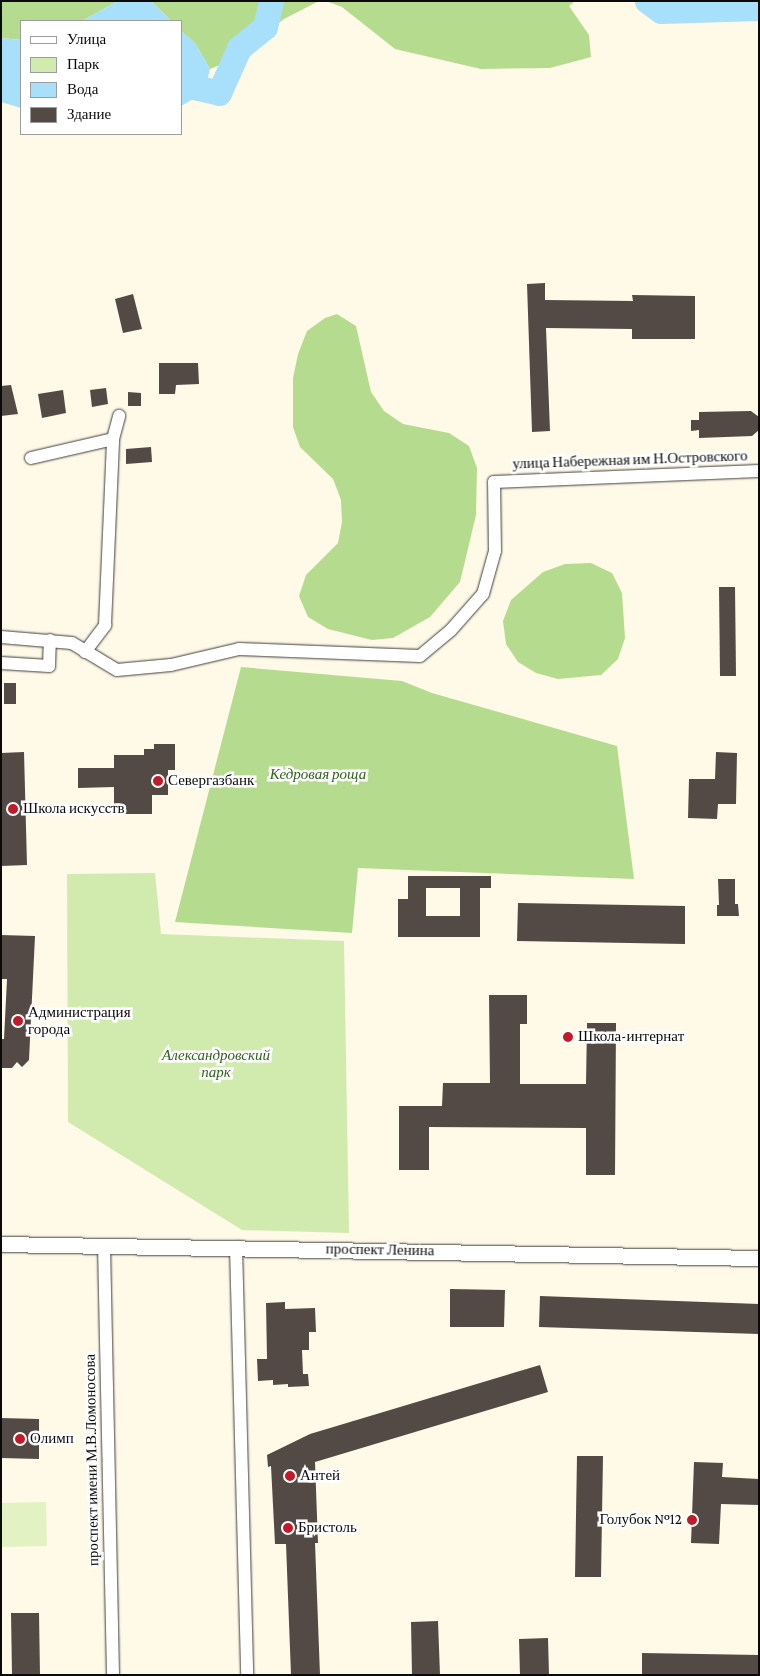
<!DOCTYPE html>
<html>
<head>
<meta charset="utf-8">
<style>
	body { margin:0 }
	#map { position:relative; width:760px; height:1676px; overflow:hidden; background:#fff9e7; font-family:"Crimson Pro",serif }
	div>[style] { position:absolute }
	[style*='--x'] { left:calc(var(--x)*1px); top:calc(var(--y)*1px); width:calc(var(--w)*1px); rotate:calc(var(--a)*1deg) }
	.green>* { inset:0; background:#d1ebaf }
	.forest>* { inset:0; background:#b5dc8e }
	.pitch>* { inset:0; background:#e3f2c2 }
	.water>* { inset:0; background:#a8dffa }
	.river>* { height:25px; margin:-12.5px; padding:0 12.5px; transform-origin:12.5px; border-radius:12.5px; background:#a8dffa }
	.building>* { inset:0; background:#534a46 }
	.roads { filter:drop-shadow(0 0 1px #3d3d3d) drop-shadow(0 0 1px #3d3d3d) }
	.minor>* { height:12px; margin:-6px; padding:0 6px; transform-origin:6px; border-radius:6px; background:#fff }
	.tertiary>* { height:15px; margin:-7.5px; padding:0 7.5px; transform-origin:7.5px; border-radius:7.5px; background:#fff }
	.dots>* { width:14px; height:14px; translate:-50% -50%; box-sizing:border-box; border:2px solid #fff; border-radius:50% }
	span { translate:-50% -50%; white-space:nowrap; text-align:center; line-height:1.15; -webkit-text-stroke:5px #fff; paint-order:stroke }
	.street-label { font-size:15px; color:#0a0a0a }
	.park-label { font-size:15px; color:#2c6418; font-style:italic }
	.poi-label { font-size:15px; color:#0a0a0a }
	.left { translate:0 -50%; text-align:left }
	.right { translate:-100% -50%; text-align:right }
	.frame { position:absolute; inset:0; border:2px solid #0a0a0a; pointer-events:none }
	.legend { position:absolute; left:20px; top:20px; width:162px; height:115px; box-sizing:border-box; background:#fff; border:1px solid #9d9d9d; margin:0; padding:6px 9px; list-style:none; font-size:15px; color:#0a0a0a }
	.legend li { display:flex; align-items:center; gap:10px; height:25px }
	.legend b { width:25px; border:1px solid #9d9d9d }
</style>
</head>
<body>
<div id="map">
	<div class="green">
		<div style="clip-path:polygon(155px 873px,161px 934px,344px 941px,349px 1233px,242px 1230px,68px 1122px,67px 874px)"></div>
	</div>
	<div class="forest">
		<div style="clip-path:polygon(1px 1px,141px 1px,116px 2px,82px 21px,21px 21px,21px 40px,1px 38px)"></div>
		<div style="clip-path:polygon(151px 1px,319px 1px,284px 19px,230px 61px,210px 69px,195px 43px,181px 31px,181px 21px,171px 21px)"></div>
		<div style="clip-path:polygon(326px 1px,575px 1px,569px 6px,589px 35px,591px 57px,550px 68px,481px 69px,395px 49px,342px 7px)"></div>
		<div style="clip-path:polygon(337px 314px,356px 326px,371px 392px,384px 411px,403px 424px,449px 433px,469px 446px,477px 468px,476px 515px,460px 582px,430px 617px,393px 638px,372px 640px,328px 629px,308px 617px,299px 596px,306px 575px,338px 543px,342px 522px,341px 500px,333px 479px,300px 447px,293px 427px,293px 378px,298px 354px,307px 331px,325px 318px)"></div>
		<div style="clip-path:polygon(591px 563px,612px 573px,622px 593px,625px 638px,618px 659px,601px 675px,558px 679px,536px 673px,518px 662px,506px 644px,503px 621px,511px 600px,543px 572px,565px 564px)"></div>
		<div style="clip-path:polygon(241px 667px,402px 681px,432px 693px,617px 746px,634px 879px,358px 868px,352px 933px,175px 922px)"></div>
	</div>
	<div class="pitch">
		<div style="clip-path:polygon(46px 1502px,47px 1546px,1px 1547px,1px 1503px)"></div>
	</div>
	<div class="water">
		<div style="clip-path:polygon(141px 1px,151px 1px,171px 21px,82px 21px,116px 2px)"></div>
		<div style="clip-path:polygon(181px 31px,195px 43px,210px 69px,204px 93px,181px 106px)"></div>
		<div style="clip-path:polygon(1px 38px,21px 40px,21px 108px,1px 102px)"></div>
	</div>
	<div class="river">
		<div style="--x:647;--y:1;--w:17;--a:36"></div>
		<div style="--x:661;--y:11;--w:98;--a:-1.8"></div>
		<div style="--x:181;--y:84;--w:39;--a:13"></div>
		<div style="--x:219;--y:93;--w:49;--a:-66"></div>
		<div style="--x:239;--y:48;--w:33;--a:-39"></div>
		<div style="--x:265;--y:27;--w:27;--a:-77"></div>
	</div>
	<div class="building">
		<div style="clip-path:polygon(545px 283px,545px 300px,633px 301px,632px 295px,695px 296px,695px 339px,632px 339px,632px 329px,546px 328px,550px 431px,532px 432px,527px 284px)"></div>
		<div style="clip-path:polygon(133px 294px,142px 329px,123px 333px,115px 299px)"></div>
		<div style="clip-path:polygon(159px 363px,198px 363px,199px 384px,176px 385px,175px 394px,159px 394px)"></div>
		<div style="clip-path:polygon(11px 385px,18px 414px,1px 416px,1px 386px)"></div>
		<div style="clip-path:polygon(106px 388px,108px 404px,92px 407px,90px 390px)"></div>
		<div style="clip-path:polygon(63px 390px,66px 413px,42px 418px,38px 394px)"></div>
		<div style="clip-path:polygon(128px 392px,141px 393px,141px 406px,128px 406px)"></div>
		<div style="clip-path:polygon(751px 411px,759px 417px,759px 430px,752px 436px,699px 438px,699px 430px,691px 431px,691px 420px,699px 420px,699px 412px)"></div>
		<div style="clip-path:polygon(151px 447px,152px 462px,126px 464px,126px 449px)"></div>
		<div style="clip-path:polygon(719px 587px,735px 587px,736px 676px,720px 676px)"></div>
		<div style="clip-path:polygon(4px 683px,16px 683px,16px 704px,4px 704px)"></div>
		<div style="clip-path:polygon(154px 744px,175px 744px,175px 770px,168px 770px,168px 795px,152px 795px,152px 814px,124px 814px,124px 809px,114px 809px,114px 787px,78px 788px,78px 768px,114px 768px,114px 755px,144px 755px,144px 749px,154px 749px)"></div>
		<div style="clip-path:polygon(24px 752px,27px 865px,1px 866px,1px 753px)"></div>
		<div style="clip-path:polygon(716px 752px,737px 753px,736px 804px,718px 804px,717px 819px,688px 818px,689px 779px,715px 779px)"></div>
		<div style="clip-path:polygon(evenodd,408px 876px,491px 876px,491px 888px,480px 888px,480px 937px,398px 937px,398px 899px,408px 899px,408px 876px,426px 888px,460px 888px,460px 916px,426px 916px,426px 888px)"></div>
		<div style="clip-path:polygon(718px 879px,735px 879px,735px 904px,738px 904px,739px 916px,717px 916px,717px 905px,719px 905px)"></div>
		<div style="clip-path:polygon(518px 903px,685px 906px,685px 944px,517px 941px)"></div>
		<div style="clip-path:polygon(1px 935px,35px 936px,29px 1060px,22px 1067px,17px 1062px,12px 1068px,1px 1068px,1px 1039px,4px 1039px,7px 979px,1px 979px)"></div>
		<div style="clip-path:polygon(489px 995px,527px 995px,527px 1024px,520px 1024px,520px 1084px,586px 1084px,587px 1023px,616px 1023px,615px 1175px,586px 1175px,586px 1128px,429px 1127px,429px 1170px,399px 1170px,399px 1106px,442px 1106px,443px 1083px,490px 1083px)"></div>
		<div style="clip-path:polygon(450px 1289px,505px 1290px,504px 1327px,450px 1327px)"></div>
		<div style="clip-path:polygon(540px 1296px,759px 1304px,759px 1334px,539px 1327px)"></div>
		<div style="clip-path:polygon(285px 1302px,285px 1309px,315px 1308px,316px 1332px,309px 1332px,309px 1350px,302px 1350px,303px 1374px,308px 1374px,309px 1386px,288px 1387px,288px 1384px,273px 1385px,273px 1380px,258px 1381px,257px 1359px,267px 1359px,266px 1303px)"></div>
		<div style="clip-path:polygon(540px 1365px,548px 1392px,315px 1462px,318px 1543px,315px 1543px,320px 1675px,291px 1675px,286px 1544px,275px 1544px,271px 1466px,268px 1467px,267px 1455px,310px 1434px)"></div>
		<div style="clip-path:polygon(1px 1418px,39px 1419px,39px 1459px,1px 1458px)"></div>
		<div style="clip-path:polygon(577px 1456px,603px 1456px,601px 1577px,575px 1577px)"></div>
		<div style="clip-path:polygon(694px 1462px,723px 1463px,722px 1477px,759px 1479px,759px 1505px,721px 1504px,719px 1544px,691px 1543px)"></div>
		<div style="clip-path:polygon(11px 1613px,39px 1613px,40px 1675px,12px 1675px)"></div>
		<div style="clip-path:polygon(438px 1621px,440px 1675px,412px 1675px,411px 1622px)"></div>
		<div style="clip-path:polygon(548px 1638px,549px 1675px,520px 1675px,519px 1639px)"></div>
		<div style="clip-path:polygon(642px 1653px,759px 1655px,759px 1675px,642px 1675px)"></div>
	</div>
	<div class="roads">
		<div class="minor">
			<div style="--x:31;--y:458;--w:84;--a:-13"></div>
			<div style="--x:113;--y:439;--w:24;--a:-75"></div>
			<div style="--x:1;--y:637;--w:71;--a:4.8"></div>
			<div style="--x:72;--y:643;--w:52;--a:31"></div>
			<div style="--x:117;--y:670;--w:54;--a:-5.3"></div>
			<div style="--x:171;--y:665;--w:70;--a:-13.2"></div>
			<div style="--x:239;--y:649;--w:181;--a:2.2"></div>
			<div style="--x:420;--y:656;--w:40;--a:-40"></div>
			<div style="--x:451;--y:630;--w:48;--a:-48.4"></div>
			<div style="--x:483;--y:594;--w:45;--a:-74.4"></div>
			<div style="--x:495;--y:551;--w:69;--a:-90.8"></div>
			<div style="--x:494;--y:482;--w:265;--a:-2.4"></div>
			<div style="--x:85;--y:652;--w:34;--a:-53"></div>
			<div style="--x:105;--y:625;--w:186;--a:-87.5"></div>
			<div style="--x:1;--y:663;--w:48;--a:3.6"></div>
			<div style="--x:49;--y:666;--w:26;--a:-88"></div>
			<div style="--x:104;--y:1245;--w:430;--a:88.8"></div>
			<div style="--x:236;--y:1247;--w:428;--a:88.5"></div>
		</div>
		<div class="tertiary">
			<div style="--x:1;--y:1244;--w:758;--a:1.06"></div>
		</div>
	</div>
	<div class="dots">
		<div style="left:158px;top:781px;background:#c11b2b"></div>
		<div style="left:13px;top:809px;background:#c11b2b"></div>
		<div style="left:18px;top:1021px;background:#c11b2b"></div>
		<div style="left:568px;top:1037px;background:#c11b2b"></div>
		<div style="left:20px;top:1439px;background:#c11b2b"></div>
		<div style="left:290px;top:1476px;background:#c11b2b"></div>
		<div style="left:692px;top:1520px;background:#c11b2b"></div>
		<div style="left:288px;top:1528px;background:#c11b2b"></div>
	</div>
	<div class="street-label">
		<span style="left:630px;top:460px;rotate:-2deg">улица Набережная им Н.Островского</span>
		<span style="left:380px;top:1250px;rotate:1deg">проспект Ленина</span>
		<span style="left:92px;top:1460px;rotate:-91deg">проспект имени М.В.Ломоносова</span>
	</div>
	<div class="park-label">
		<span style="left:318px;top:775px">Кедровая роща</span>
		<span style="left:216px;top:1064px">Александровский<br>парк</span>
	</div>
	<div class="poi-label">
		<span class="left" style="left:168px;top:781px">Севергазбанк</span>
		<span class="left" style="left:23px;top:809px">Школа искусcтв</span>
		<span class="left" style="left:28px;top:1021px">Администрация<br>города</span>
		<span class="left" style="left:578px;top:1037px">Школа-интернат</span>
		<span class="left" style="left:30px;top:1439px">Олимп</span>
		<span class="left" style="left:300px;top:1476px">Антей</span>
		<span class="right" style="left:682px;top:1520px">Голубок №12</span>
		<span class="left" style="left:298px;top:1528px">Бристоль</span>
	</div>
	<div class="frame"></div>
	<ul class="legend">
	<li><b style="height:6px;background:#fff"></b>Улица</li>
	<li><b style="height:14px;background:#d1ebaf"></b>Парк</li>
	<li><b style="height:14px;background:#a8dffa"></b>Вода</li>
	<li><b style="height:14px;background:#534a46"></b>Здание</li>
	</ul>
</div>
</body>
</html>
